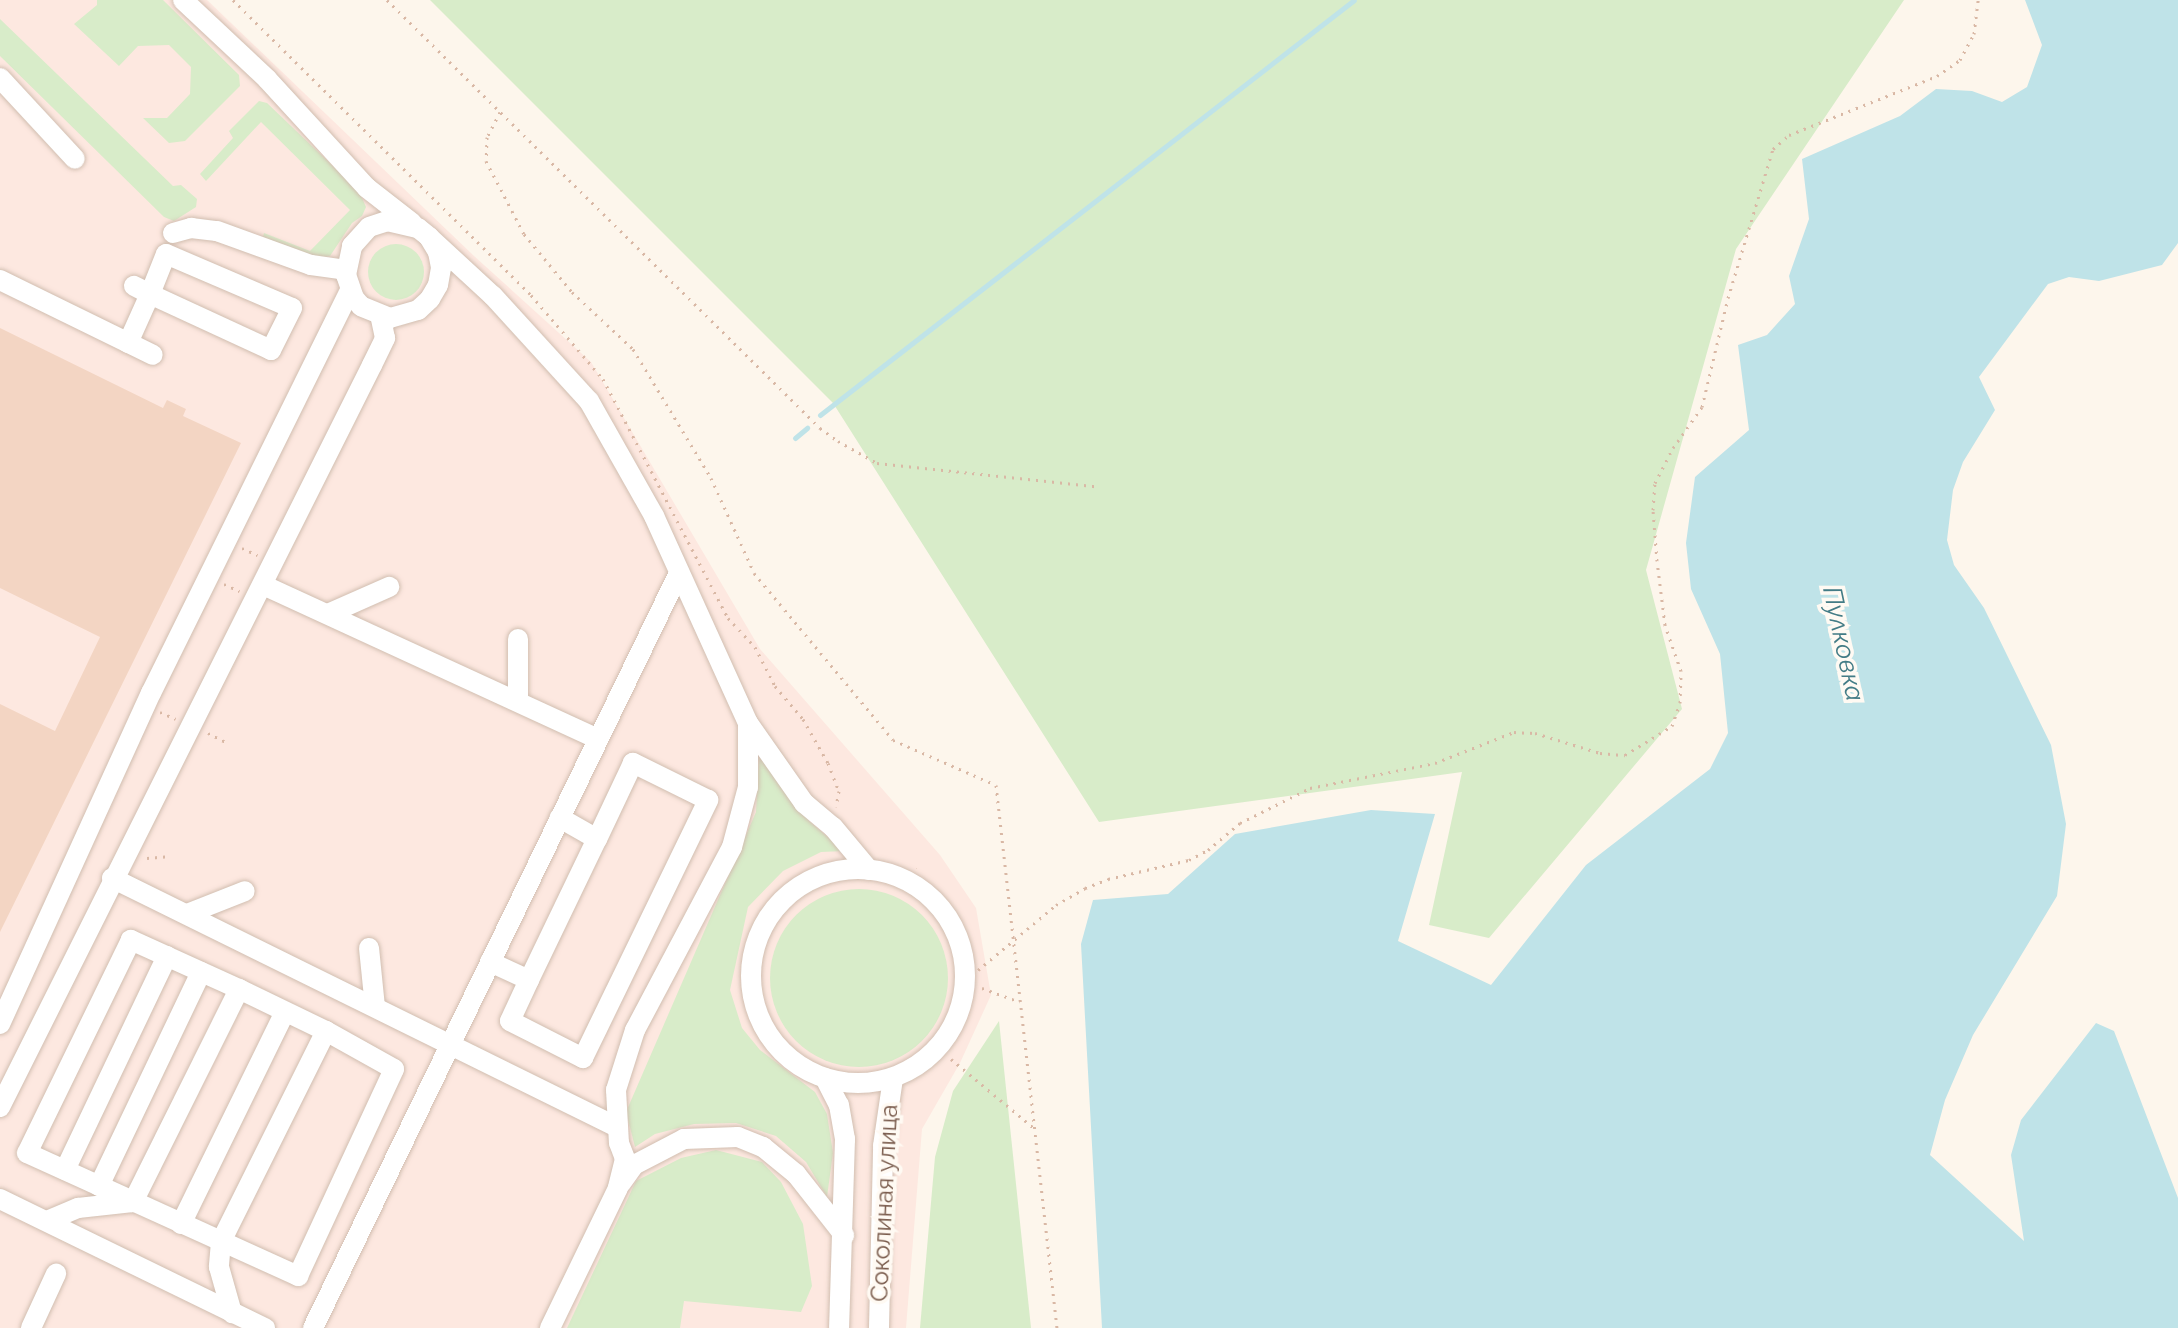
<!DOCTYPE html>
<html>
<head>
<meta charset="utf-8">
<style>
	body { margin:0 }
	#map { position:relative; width:2178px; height:1328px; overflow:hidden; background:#fdf6ec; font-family:Raleway,sans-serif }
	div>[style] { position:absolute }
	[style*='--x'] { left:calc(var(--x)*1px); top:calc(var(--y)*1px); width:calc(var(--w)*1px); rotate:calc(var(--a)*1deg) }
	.commercial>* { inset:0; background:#fde8e0 }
	.green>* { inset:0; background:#d8ecc9 }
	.round { border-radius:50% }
	.water>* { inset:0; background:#bfe3e8 }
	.stream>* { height:5px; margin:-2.5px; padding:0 2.5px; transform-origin:2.5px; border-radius:2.5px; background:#bfe3e8 }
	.building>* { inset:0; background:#f3d5c3 }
	.path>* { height:3px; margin-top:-1.5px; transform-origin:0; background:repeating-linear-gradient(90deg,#d9b8a5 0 2px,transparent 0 8px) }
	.roads { filter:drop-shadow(0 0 2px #d1beb0) drop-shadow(0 0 2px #d1beb0) }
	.minor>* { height:20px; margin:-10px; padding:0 10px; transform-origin:10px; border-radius:10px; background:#fff }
	.minor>.ring { margin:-10px; padding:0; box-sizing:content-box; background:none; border:20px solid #fff; border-radius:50% }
	span { translate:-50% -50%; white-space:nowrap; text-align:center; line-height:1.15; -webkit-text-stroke:7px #fffaf3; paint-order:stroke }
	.street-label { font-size:24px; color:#7a5c4d }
	.water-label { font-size:26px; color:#437c86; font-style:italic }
</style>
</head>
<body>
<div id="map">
	<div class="commercial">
		<div style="clip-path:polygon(0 0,207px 0,474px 256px,591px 362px,760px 649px,940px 855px,976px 908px,991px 995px,960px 1063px,922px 1129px,906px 1328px,0 1328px)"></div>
	</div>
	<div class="green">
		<div style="clip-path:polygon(97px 0,163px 0,239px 75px,240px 86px,185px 141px,169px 143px,143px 118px,167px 118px,190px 94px,191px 67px,169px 45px,138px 46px,119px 66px,74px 24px,97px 5px)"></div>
		<div style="clip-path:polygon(430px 0,1904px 0,1736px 249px,1646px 570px,1682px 709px,1489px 938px,1429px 925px,1462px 772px,1099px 822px,833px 403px)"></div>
		<div style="clip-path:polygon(0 19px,173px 186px,181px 185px,197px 199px,196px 207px,174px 221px,164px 217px,0 56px)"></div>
		<div style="clip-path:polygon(259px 101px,267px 103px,359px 191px,366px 207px,362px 216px,352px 223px,330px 256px,319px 258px,263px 237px,264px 233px,310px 251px,350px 210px,261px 122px,206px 181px,200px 174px,233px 138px,229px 131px)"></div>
		<div class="round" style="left:368px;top:244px;width:56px;height:56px"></div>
		<div style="clip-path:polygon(759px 754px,809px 821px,844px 851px,821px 852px,783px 871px,748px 907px,730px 990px,742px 1028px,760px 1050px,815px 1092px,827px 1114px,833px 1153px,827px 1197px,806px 1162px,776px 1136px,736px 1123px,694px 1124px,655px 1134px,635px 1147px,626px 1112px,756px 812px)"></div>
		<div class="round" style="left:770px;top:889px;width:178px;height:178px"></div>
		<div style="clip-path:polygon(999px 1021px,1031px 1328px,920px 1328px,935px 1157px,953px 1091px)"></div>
		<div style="clip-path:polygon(716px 1150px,762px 1162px,781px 1182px,803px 1224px,812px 1286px,801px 1312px,684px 1301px,680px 1328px,567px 1328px,636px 1181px,681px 1158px)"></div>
	</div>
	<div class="water">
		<div style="clip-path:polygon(2025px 0,2178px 0,2178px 243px,2162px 265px,2099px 281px,2069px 277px,2048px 284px,1979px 377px,1995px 410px,1963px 462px,1953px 490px,1947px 540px,1954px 565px,1984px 608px,2051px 745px,2066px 824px,2057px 896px,1973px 1035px,1945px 1100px,1930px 1155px,2024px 1241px,2011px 1155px,2021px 1120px,2096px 1023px,2114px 1031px,2178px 1198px,2178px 1328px,1102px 1328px,1081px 944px,1093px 900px,1168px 894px,1235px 834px,1371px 810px,1435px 814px,1398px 941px,1491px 985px,1586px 865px,1710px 769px,1728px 733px,1720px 654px,1691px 589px,1686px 543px,1695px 477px,1749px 430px,1738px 345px,1767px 335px,1795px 304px,1789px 276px,1809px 219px,1802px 159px,1900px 116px,1936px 89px,1972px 91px,2002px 102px,2027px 87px,2042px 45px)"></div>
	</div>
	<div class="stream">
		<div style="--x:820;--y:415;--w:676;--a:-37.85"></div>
		<div style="--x:795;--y:438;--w:16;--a:-40"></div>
	</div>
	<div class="building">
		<div style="clip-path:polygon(0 328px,163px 408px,167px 400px,186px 409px,183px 416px,241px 443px,0 932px,0 704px,55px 731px,100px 637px,0 588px)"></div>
	</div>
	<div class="path">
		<div style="--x:233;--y:0;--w:419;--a:44.7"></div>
		<div style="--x:531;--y:295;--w:111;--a:49.4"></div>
		<div style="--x:603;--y:379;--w:270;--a:62.4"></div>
		<div style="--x:728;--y:618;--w:40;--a:47"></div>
		<div style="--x:755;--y:647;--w:44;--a:62.9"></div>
		<div style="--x:775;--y:686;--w:43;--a:49.7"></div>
		<div style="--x:803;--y:719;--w:51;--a:60.4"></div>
		<div style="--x:828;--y:763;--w:30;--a:69"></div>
		<div style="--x:839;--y:791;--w:16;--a:101"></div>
		<div style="--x:387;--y:0;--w:609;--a:44.67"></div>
		<div style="--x:820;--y:428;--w:22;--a:36"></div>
		<div style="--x:838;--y:441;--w:45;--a:29.4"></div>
		<div style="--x:877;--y:463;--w:224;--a:6.1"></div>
		<div style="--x:500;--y:112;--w:28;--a:117"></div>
		<div style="--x:487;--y:137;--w:24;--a:92"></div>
		<div style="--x:486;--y:161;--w:82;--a:62.5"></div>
		<div style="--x:524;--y:234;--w:75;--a:50.4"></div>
		<div style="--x:572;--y:292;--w:83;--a:43.1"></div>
		<div style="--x:633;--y:349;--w:151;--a:58.8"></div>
		<div style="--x:711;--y:478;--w:104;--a:65.6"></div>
		<div style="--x:754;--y:573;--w:217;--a:50.2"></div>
		<div style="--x:893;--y:740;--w:112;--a:23.6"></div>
		<div style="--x:996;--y:785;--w:546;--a:83.59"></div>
		<div style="--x:242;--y:548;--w:17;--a:25"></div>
		<div style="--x:224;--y:584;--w:17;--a:25"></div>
		<div style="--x:160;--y:712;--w:17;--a:24"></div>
		<div style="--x:208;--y:733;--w:20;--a:27"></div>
		<div style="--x:147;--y:858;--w:24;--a:-5"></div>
		<div style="--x:907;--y:881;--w:16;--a:-52"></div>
		<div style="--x:978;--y:970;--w:102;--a:-39.8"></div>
		<div style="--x:1056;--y:905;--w:34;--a:-30"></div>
		<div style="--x:1085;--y:888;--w:25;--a:-21"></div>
		<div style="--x:1108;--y:879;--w:83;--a:-13.2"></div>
		<div style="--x:1189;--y:860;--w:21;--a:-28"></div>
		<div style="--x:1208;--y:850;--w:42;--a:-40.2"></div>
		<div style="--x:1240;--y:823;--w:78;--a:-26.6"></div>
		<div style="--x:1310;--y:788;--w:127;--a:-11.3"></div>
		<div style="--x:1435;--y:763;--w:85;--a:-21.4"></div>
		<div style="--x:1514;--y:732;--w:21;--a:3"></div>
		<div style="--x:1535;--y:733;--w:68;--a:17.1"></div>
		<div style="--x:1600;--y:753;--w:25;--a:5"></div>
		<div style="--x:1625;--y:755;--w:55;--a:-31.7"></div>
		<div style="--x:1672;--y:726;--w:24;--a:-71"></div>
		<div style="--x:1680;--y:703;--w:32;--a:-88"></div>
		<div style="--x:1681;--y:671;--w:49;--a:-109.2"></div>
		<div style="--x:1665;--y:625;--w:64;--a:-97.1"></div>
		<div style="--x:1657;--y:561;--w:51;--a:-94.5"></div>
		<div style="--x:1653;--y:510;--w:27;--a:-86"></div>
		<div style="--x:1655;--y:483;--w:39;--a:-63"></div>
		<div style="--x:1673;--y:448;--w:50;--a:-54.7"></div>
		<div style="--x:1702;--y:407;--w:112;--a:-76.6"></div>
		<div style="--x:1728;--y:298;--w:156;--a:-73.2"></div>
		<div style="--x:1773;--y:149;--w:21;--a:-41"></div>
		<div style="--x:1789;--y:135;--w:159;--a:-21.7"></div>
		<div style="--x:1937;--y:76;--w:28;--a:-35"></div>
		<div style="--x:1960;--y:60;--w:30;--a:-62"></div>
		<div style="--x:1974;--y:34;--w:34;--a:-83"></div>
		<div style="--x:982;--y:988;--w:40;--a:20.2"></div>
		<div style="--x:951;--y:1059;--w:109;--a:39.8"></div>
	</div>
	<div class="roads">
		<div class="minor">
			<div style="--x:183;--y:0;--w:115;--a:43.2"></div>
			<div style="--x:267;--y:79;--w:148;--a:47.5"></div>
			<div style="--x:367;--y:188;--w:57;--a:37.9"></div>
			<div style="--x:0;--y:78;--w:110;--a:47.2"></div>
			<div style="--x:173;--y:233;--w:19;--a:-16"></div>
			<div style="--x:191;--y:228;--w:26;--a:7"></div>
			<div style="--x:217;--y:231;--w:100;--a:19.9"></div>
			<div style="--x:311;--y:265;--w:35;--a:8"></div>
			<div style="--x:429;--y:237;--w:17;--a:59"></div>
			<div style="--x:438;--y:252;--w:16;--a:79"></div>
			<div style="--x:441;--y:268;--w:17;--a:100"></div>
			<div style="--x:438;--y:285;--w:16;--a:120"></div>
			<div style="--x:430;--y:299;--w:16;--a:137"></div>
			<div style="--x:418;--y:310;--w:29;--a:164"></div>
			<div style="--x:390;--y:318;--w:31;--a:-158"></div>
			<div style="--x:361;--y:306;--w:11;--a:-131"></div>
			<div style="--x:354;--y:298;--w:24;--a:-109"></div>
			<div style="--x:346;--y:275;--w:30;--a:-78"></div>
			<div style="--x:352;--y:246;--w:25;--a:-48"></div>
			<div style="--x:369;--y:227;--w:19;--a:-18"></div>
			<div style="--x:387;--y:221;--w:32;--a:13"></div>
			<div style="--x:418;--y:228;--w:14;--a:39"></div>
			<div style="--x:429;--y:237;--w:87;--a:42.7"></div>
			<div style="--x:493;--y:296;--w:142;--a:47.6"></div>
			<div style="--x:589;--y:401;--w:132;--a:60.5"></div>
			<div style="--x:654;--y:516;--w:227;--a:65.6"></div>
			<div style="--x:748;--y:723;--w:64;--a:90"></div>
			<div style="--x:748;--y:787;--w:62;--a:104.9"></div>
			<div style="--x:732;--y:847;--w:207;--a:117.9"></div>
			<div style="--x:635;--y:1030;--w:63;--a:107.6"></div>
			<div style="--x:616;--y:1090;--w:53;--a:86.8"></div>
			<div style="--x:619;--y:1143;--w:17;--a:69"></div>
			<div style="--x:625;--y:1159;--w:30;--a:104"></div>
			<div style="--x:618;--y:1188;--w:156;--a:115.9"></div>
			<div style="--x:0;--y:280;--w:170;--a:26.1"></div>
			<div style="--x:128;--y:343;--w:54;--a:-65.8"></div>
			<div style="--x:150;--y:294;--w:43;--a:-68.2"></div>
			<div style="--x:166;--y:254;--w:137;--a:23.2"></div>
			<div style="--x:292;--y:308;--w:47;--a:116.6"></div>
			<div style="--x:271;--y:350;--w:133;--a:-155.2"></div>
			<div style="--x:150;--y:294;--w:18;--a:-153"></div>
			<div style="--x:263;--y:585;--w:369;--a:24.7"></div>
			<div style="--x:328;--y:614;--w:67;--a:-23.9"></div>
			<div style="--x:518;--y:639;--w:61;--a:90"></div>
			<div style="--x:748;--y:723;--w:98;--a:55"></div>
			<div style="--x:804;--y:803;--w:38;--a:40"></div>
			<div style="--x:833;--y:827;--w:56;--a:50.1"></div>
			<div class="ring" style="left:751px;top:869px;width:194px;height:194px"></div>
			<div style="--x:112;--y:878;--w:563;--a:26.25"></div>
			<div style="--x:187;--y:914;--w:62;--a:-21.6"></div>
			<div style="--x:369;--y:948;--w:59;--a:84.2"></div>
			<div style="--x:490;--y:962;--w:43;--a:24.8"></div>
			<div style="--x:529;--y:980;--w:157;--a:-64.3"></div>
			<div style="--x:597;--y:839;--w:43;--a:-150.4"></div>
			<div style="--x:529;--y:980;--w:45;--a:114.9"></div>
			<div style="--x:510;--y:1021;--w:82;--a:26.9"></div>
			<div style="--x:583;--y:1058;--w:287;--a:-64.1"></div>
			<div style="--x:708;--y:800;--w:84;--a:-153.7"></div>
			<div style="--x:633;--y:763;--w:84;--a:115.3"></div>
			<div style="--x:239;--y:989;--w:119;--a:-155.6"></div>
			<div style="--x:131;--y:940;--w:237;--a:116"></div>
			<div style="--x:27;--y:1153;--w:298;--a:24.4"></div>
			<div style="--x:298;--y:1276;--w:228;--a:-65.1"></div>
			<div style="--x:394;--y:1069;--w:78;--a:-150.8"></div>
			<div style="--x:0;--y:1024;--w:364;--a:-65.5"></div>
			<div style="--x:151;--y:693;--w:449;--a:-63.7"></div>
			<div style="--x:825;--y:1078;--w:30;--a:63"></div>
			<div style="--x:839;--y:1105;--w:35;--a:80"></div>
			<div style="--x:845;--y:1139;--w:189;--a:91.8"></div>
			<div style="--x:0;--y:1107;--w:830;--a:-63.37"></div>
			<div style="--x:372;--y:365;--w:30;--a:-64"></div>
			<div style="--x:385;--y:338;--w:24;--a:-102"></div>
			<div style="--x:65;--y:1170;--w:237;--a:-64.5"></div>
			<div style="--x:621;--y:1183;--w:22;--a:-54"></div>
			<div style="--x:634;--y:1165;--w:56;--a:-27.5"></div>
			<div style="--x:684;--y:1139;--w:54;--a:-2.1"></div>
			<div style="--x:738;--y:1137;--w:27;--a:22"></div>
			<div style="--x:763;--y:1147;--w:43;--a:39.3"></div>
			<div style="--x:796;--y:1174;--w:78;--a:51.8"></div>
			<div style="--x:99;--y:1186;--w:237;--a:-64.5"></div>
			<div style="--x:0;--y:1199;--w:295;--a:26"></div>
			<div style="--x:47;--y:1221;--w:34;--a:-23"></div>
			<div style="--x:78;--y:1208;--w:55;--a:-6.2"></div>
			<div style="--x:133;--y:1202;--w:238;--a:-63.5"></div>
			<div style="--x:239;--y:989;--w:97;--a:25.8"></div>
			<div style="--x:326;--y:1031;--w:236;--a:116.5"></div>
			<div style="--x:221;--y:1242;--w:25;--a:95"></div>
			<div style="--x:219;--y:1267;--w:48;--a:74.2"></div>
			<div style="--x:181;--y:1224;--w:236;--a:-63.9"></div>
			<div style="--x:31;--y:1328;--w:60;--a:-65.2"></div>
			<div style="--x:313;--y:1328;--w:839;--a:-64.14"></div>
			<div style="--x:879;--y:1328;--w:182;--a:-88.7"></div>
			<div style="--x:883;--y:1146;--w:69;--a:-81.6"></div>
		</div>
	</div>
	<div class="street-label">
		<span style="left:884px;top:1203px;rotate:-87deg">Соколиная улица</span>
	</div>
	<div class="water-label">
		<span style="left:1843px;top:644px;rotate:78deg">Пулковка</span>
	</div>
</div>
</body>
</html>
